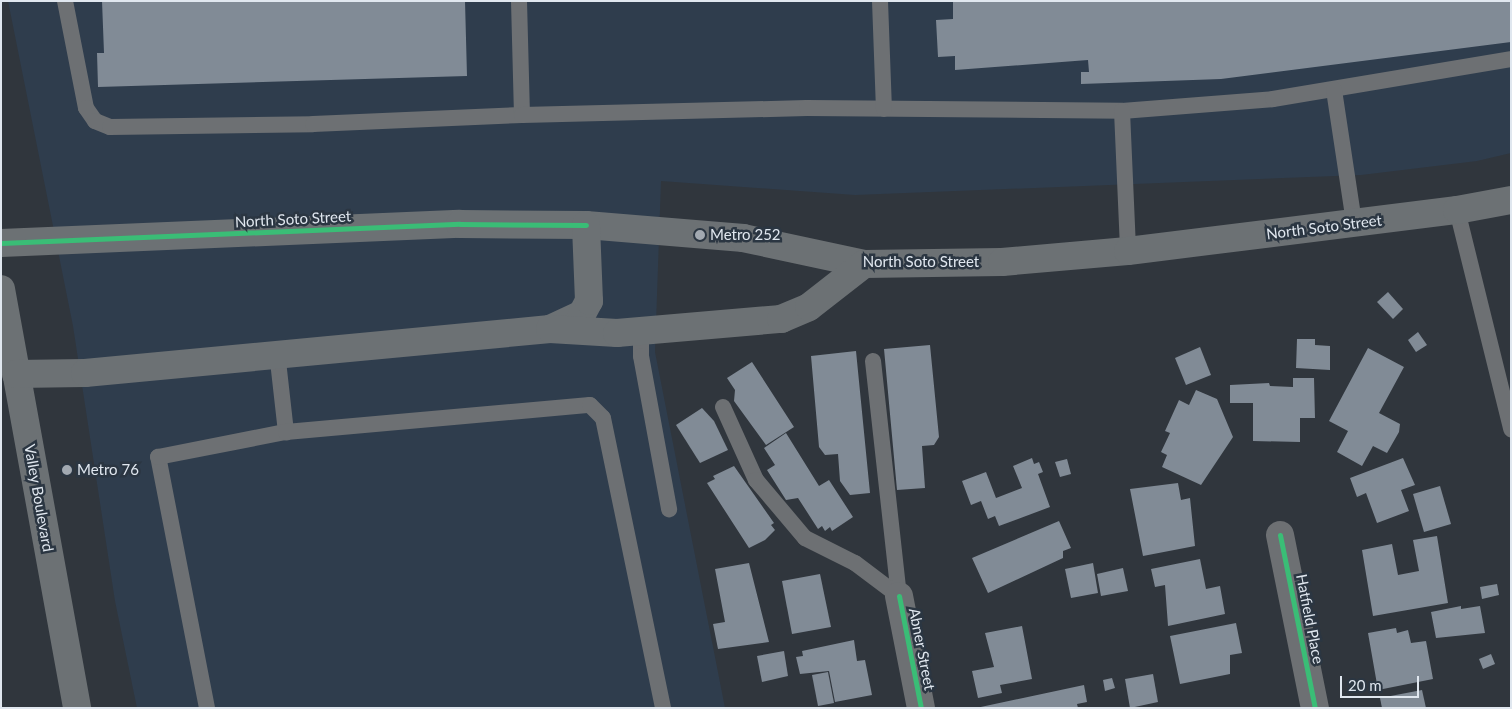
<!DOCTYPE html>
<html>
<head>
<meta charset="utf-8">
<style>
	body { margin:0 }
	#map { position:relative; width:1512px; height:709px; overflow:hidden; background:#30363d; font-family:Lato,sans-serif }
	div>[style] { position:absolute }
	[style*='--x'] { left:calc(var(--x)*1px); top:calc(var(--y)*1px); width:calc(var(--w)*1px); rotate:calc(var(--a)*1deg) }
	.built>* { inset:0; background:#2f3d4d }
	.building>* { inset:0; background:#818b96 }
	.lane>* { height:16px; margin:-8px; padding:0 8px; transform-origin:8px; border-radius:8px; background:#6d7073 }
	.street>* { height:28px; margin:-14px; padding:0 14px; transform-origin:14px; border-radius:14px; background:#6d7073 }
	.primary>* { height:28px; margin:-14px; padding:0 14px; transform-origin:14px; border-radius:14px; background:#6c7174 }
	.cycleway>* { height:5px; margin:-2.5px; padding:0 2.5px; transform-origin:2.5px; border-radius:2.5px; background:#3abd76 }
	.dots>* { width:14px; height:14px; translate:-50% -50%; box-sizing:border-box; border:2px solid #2b3642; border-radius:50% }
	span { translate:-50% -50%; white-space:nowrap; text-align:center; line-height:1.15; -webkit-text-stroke:5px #2b3642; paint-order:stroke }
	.street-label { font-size:15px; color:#e0e7ef }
	.poi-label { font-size:15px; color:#e0e7ef }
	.left { translate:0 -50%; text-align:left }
	.frame { position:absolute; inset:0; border:2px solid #e0e7ef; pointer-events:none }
	.scale { position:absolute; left:1340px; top:676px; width:79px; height:22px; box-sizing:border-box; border:2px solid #e0e7ef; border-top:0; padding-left:6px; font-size:15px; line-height:18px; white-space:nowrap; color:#e0e7ef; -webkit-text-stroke:4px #2b3642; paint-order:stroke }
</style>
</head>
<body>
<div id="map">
	<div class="built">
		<div style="clip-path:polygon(8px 1px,1511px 1px,1511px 153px,1477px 161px,1361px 175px,855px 195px,661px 181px,655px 352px,725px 708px,137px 708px,115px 601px,73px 326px)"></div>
	</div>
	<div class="building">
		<div style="clip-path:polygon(102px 1px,465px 1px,467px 76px,98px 87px,97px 53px,104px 53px)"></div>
		<div style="clip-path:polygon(953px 1px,1511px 1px,1511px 42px,1221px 79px,1081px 84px,1081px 72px,1089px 72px,1088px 60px,955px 70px,955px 56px,938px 57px,936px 20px,953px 19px)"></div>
		<div style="clip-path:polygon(1388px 292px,1403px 309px,1393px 319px,1377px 302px)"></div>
		<div style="clip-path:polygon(1418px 332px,1427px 345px,1416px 352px,1408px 340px)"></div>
		<div style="clip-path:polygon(1297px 339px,1315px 339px,1315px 345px,1330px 346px,1330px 370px,1296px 368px)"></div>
		<div style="clip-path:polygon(930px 345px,939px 437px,934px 445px,922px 446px,925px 488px,897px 490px,884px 349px)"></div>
		<div style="clip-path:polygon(1200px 347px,1211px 375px,1186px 385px,1175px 358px)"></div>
		<div style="clip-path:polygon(1368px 348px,1404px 367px,1379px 413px,1400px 424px,1399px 432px,1387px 453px,1373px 446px,1362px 466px,1337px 452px,1348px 431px,1329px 421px)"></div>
		<div style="clip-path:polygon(856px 351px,870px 493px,850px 495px,840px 481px,838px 454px,825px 455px,819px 447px,811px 356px)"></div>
		<div style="clip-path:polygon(752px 362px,794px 427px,766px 445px,734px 401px,735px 390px,727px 378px)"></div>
		<div style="clip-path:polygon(1293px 378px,1314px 378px,1315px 418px,1300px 418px,1300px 442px,1253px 441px,1253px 403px,1230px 403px,1230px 385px,1269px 383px,1270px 386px,1293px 387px)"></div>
		<div style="clip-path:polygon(1196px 390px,1217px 399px,1233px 437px,1201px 485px,1162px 467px,1167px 455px,1161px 452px,1170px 433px,1165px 431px,1179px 400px,1189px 405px)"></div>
		<div style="clip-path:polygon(702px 408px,714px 421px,728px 450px,700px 463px,676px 425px)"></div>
		<div style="clip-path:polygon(786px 433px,819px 486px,829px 480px,853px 517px,832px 531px,830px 527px,825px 531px,822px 526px,818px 529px,798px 498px,786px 500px,767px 470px,775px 465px,764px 448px)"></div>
		<div style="clip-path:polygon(1032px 458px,1034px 464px,1039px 462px,1043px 472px,1038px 474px,1050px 507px,999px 526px,995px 516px,988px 519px,981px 501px,971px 505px,962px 481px,986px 472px,996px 498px,1022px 488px,1013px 466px)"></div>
		<div style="clip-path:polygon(1403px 458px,1415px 485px,1401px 490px,1409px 511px,1377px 523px,1366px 493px,1357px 497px,1350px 478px)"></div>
		<div style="clip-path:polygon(1067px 459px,1071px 474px,1060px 477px,1055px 462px)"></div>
		<div style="clip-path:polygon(734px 466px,774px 523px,771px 525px,775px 530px,765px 540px,749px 548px,707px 483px,715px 479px,713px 476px)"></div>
		<div style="clip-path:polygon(1178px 483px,1181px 500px,1190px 498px,1195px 546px,1143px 556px,1130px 489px)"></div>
		<div style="clip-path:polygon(1440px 486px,1451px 524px,1424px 532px,1413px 494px)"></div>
		<div style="clip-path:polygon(1059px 521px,1071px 548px,1063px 551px,1063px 558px,988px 593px,972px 558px)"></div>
		<div style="clip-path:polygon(1437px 536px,1448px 603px,1373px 616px,1362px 550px,1392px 544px,1398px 575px,1419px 571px,1413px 540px)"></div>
		<div style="clip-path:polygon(1200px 559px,1206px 589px,1220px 586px,1225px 614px,1168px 626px,1165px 585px,1155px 587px,1151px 569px)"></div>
		<div style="clip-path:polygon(749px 563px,769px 642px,718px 649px,713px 624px,725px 622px,715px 569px)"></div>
		<div style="clip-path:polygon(1093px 563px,1098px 593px,1071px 598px,1065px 569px)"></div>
		<div style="clip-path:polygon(1123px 568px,1128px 591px,1101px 596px,1097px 574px)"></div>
		<div style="clip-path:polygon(820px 574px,831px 627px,792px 634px,782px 581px)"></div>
		<div style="clip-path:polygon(1497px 584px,1499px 595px,1482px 599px,1480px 587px)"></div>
		<div style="clip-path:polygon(1461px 606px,1461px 609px,1480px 606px,1485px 633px,1436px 638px,1431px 612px)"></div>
		<div style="clip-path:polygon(1236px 623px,1242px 653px,1230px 655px,1230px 674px,1180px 684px,1170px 636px)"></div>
		<div style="clip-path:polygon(1022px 626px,1032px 679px,1000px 685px,1002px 693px,978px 698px,972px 671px,994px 667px,985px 633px)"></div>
		<div style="clip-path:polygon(1396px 628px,1397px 633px,1408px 630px,1411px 643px,1426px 641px,1433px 679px,1378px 690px,1368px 633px)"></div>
		<div style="clip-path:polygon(854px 640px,857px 661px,865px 660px,872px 695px,835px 702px,829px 671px,800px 674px,796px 657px,803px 656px,802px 651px)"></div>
		<div style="clip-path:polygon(784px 651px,788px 676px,762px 682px,757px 656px)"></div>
		<div style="clip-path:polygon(1491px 654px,1495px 664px,1483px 669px,1479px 659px)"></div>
		<div style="clip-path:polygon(828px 672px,834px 703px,818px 706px,812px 675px)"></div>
		<div style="clip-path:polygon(1153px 674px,1158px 702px,1130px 708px,1125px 679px)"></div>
		<div style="clip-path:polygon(1112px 678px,1115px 688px,1105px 691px,1103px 680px)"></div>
		<div style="clip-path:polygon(1084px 685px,1087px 702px,1077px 704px,1078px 708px,976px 708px)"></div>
		<div style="clip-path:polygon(1422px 690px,1426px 708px,1382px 708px,1380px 698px)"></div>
	</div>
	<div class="lane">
		<div style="--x:65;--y:1;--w:109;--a:78.9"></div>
		<div style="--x:86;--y:108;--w:16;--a:55"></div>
		<div style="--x:95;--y:121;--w:16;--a:22"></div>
		<div style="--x:110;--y:127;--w:203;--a:-0.8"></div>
		<div style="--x:313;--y:124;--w:209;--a:-2.5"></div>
		<div style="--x:519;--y:1;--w:114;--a:88.5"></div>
		<div style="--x:522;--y:115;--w:285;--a:-1.4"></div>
		<div style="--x:807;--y:108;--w:315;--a:0.5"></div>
		<div style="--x:1122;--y:111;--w:151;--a:-4.5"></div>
		<div style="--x:1273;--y:99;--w:241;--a:-9.5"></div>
		<div style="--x:880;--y:1;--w:108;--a:87.9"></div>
		<div style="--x:1334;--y:90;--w:134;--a:81.4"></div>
		<div style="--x:1122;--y:111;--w:140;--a:87.5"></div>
		<div style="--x:1457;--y:210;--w:226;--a:76.1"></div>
		<div style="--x:641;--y:331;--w:25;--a:90"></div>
		<div style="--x:641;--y:356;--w:156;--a:79.6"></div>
		<div style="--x:277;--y:352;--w:81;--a:83.6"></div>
		<div style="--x:873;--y:361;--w:236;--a:83.7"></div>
		<div style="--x:723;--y:407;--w:80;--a:65.7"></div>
		<div style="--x:756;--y:480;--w:76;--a:49.8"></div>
		<div style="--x:805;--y:538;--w:56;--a:26.6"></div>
		<div style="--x:855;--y:563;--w:55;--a:36.9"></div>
		<div style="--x:207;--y:708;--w:256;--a:-101"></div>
		<div style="--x:158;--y:457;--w:130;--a:-11.1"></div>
		<div style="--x:286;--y:432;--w:305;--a:-5.1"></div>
		<div style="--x:590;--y:405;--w:18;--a:45"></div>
		<div style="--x:603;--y:418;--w:296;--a:78.3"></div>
	</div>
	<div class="street">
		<div style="--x:1280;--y:535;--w:177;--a:78.6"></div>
		<div style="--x:899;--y:596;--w:114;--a:78.9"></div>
	</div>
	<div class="primary">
		<div style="--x:1;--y:243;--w:459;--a:-2.4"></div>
		<div style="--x:460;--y:224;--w:126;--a:0.5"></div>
		<div style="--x:586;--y:225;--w:158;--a:4.7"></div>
		<div style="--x:743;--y:238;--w:124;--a:12.1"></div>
		<div style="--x:864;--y:264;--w:138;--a:-0.8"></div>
		<div style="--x:1002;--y:262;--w:126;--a:-5"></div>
		<div style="--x:1128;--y:251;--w:332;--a:-7.1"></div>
		<div style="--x:1457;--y:210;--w:55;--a:-10.5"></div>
		<div style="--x:1;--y:289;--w:426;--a:79.7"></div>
		<div style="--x:550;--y:329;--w:35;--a:-25"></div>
		<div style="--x:582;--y:314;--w:15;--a:-62"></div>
		<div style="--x:589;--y:301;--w:76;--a:-92.3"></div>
		<div style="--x:16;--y:374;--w:69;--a:-0.8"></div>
		<div style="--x:85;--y:373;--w:467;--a:-5.4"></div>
		<div style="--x:550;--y:329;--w:67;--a:3.4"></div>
		<div style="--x:617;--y:333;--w:165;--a:-4.9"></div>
		<div style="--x:781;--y:319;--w:30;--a:-23"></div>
		<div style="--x:809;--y:307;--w:70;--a:-38"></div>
	</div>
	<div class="cycleway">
		<div style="--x:1;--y:243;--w:459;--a:-2.4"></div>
		<div style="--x:460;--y:224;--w:126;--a:0.5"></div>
		<div style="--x:1280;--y:535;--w:177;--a:78.6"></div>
		<div style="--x:899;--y:596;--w:114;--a:78.9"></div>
	</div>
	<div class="dots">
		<div style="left:700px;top:235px;background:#a2a9b1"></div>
		<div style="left:67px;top:470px;background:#a2a9b1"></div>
	</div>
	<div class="street-label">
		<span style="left:293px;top:219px;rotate:-3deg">North Soto Street</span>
		<span style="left:1324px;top:227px;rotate:-7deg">North Soto Street</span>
		<span style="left:921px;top:262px">North Soto Street</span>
		<span style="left:39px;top:498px;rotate:80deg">Valley Boulevard</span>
		<span style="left:1310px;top:619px;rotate:79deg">Hatfield Place</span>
		<span style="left:922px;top:649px;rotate:79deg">Abner Street</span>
	</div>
	<div class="poi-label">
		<span class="left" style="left:710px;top:235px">Metro 252</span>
		<span class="left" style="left:77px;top:470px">Metro 76</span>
	</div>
	<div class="frame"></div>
	<div class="scale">20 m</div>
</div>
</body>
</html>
